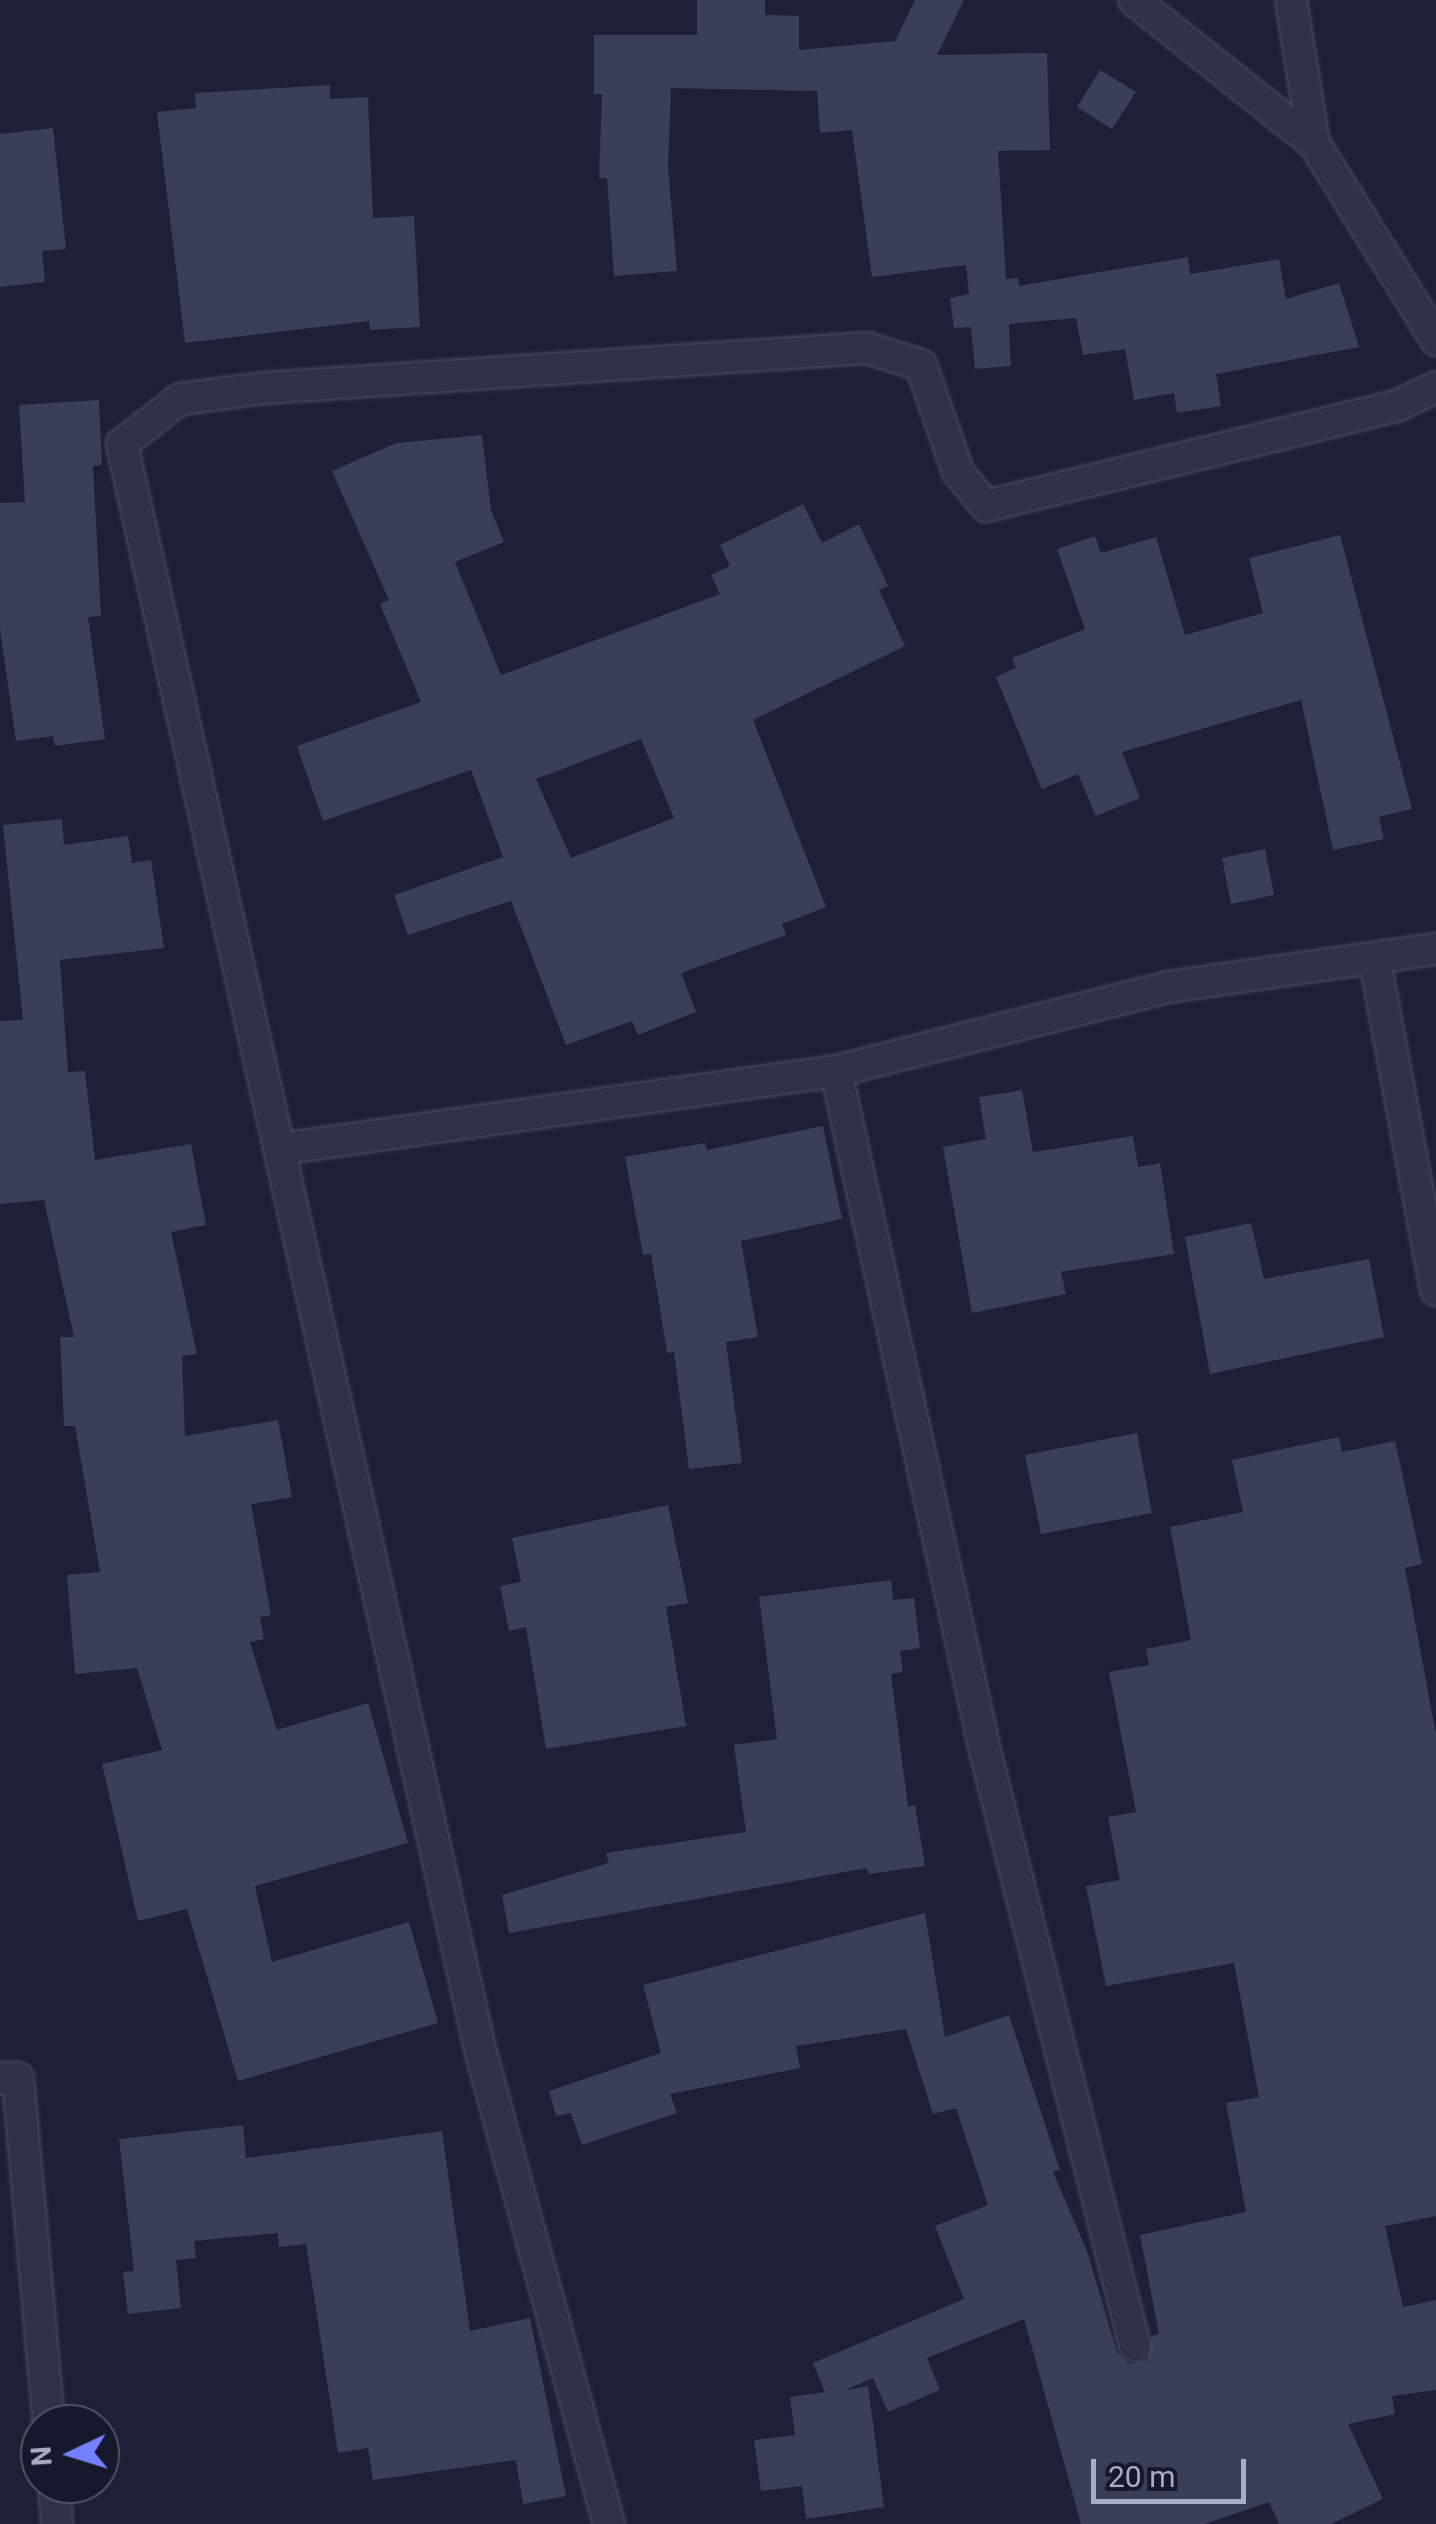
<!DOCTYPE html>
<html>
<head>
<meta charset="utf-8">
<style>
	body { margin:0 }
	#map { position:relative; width:1436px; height:2524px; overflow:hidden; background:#1d2037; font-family:Roboto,sans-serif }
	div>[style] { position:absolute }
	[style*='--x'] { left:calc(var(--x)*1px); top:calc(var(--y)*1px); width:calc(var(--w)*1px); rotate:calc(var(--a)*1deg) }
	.building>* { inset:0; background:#3a3e59 }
	.roads { filter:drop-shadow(0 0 2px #4b4d63) drop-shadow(0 0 2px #4b4d63) }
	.minor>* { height:30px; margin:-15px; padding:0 15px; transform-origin:15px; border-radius:15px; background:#303347 }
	span { translate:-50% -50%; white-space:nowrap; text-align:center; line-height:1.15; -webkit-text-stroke:10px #16182b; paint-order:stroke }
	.north { position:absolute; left:20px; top:2404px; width:100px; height:100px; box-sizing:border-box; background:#16182b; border:2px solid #515369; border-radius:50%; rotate:266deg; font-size:28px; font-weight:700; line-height:40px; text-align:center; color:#a9acc5 }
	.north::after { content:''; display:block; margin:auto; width:35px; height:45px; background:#7480ff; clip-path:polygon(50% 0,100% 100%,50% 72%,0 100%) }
	.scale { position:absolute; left:1091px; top:2459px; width:155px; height:45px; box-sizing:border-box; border:5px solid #a9acc5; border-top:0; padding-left:12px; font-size:30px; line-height:35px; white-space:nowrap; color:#a9acc5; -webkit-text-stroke:8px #16182b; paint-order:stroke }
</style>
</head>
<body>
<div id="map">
	<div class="building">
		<div style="clip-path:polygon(697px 0,765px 0,765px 15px,799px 16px,799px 50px,895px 41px,915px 0,964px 0,937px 55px,1047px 53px,1050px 150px,998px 151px,1006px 279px,1018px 278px,1019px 286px,1188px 257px,1190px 274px,1279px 259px,1286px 299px,1339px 283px,1359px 347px,1216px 374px,1221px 406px,1177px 413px,1174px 393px,1134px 400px,1125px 349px,1083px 355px,1076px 318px,1009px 324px,1011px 366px,975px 369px,971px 327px,954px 328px,950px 298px,969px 294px,966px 265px,872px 277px,852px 130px,820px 133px,817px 91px,671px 88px,668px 167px,677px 271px,614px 276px,607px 178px,599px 178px,602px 94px,594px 94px,594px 35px,697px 35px)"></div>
		<div style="clip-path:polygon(1100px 70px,1136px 92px,1112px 129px,1077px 107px)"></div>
		<div style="clip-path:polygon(330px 85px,330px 99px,368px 97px,373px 218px,414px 216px,420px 327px,370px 330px,369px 321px,185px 343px,157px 112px,196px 108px,195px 93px)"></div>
		<div style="clip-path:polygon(53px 128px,66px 249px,42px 251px,45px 282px,0 287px,0 134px)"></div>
		<div style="clip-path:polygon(99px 400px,102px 465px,93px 466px,101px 616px,88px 617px,105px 739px,55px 746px,53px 736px,16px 741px,0 629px,0 503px,25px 502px,19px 405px)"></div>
		<div style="clip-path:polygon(evenodd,482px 435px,491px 510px,504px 542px,455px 562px,501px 675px,720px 594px,711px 575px,730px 566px,720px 545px,803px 504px,822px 543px,859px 524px,888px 586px,879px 590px,905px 646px,753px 720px,826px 907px,782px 924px,786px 935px,681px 973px,696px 1012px,638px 1035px,632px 1021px,566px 1045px,511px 901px,408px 935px,394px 895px,503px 857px,471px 770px,323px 821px,297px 746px,421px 702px,380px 604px,389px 600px,332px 471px,396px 443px,482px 435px,641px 739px,674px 818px,571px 858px,536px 779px,641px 739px)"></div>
		<div style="clip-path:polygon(1340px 535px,1412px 809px,1379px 817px,1384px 839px,1333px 850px,1301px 700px,1122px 752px,1140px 798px,1096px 816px,1078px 774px,1042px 789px,996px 677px,1016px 668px,1012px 658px,1085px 629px,1057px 549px,1095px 536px,1101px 553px,1156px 537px,1185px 635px,1263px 613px,1249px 558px)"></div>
		<div style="clip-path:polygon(62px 819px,64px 845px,128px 836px,132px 863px,151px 860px,164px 948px,60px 960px,68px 1072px,85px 1071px,95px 1160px,191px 1144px,206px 1225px,171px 1232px,197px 1354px,182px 1356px,185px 1436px,278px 1420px,292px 1497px,251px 1504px,271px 1615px,260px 1617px,264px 1639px,250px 1642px,277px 1730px,368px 1703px,408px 1843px,255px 1886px,272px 1962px,409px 1922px,438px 2023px,238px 2081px,187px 1909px,138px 1921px,102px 1764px,162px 1750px,137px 1668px,75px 1674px,67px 1575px,100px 1572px,75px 1426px,64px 1426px,60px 1337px,74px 1337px,44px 1200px,0 1204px,0 1021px,23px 1020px,3px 825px)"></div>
		<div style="clip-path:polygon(1265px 849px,1274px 895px,1231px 904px,1222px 858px)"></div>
		<div style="clip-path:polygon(1022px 1090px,1033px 1152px,1133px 1136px,1138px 1167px,1160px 1163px,1174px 1254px,1061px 1272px,1066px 1294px,972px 1313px,943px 1147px,986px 1139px,979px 1097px)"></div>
		<div style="clip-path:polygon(823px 1126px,842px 1219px,741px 1241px,758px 1337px,726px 1342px,742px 1463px,689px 1469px,674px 1352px,667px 1353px,651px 1254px,643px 1255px,625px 1157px,705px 1143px,707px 1150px)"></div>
		<div style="clip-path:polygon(1251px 1223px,1264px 1279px,1369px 1259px,1384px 1337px,1210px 1374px,1185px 1237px)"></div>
		<div style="clip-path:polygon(1137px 1433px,1152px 1513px,1041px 1534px,1025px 1455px)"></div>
		<div style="clip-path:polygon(1339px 1437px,1342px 1452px,1395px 1441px,1422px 1564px,1405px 1568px,1436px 1734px,1436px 2216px,1385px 2226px,1403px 2307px,1436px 2300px,1436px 2390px,1392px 2396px,1395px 2414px,1348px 2424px,1383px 2499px,1331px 2524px,1279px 2524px,1269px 2502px,1205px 2524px,1081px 2524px,1024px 2319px,927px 2358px,940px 2390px,888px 2412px,873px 2378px,845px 2390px,868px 2386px,884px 2507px,806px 2519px,802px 2486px,761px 2491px,754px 2440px,795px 2435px,790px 2397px,825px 2392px,813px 2363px,964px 2299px,935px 2226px,988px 2205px,956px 2108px,933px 2114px,906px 2029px,796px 2046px,800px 2068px,670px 2094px,677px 2113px,582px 2145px,571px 2113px,556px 2116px,549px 2091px,661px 2053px,643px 1985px,925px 1913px,945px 2037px,1009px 2015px,1060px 2170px,1053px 2172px,1087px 2251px,1117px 2352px,1129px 2364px,1147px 2360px,1152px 2336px,1159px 2334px,1140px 2235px,1246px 2212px,1226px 2103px,1259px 2097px,1234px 1963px,1106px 1986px,1086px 1886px,1120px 1880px,1108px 1817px,1136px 1812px,1109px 1672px,1149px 1665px,1146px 1649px,1191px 1640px,1170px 1527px,1243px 1512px,1232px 1460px)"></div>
		<div style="clip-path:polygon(668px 1505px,688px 1603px,666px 1607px,686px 1726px,546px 1749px,526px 1627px,509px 1631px,500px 1586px,521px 1582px,512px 1538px)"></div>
		<div style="clip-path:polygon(891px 1580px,893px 1600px,914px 1598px,920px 1648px,900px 1651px,903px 1672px,891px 1674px,908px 1807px,915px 1805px,925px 1866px,869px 1874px,867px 1868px,509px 1933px,502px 1895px,609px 1863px,606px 1853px,746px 1832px,734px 1745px,777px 1739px,759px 1597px)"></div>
		<div style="clip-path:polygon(243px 2125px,246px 2158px,442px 2131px,470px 2331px,530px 2318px,566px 2496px,523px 2504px,516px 2460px,373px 2480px,368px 2448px,338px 2453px,306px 2244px,279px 2247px,278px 2233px,194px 2241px,196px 2258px,176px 2260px,181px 2308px,128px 2314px,123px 2272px,134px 2271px,119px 2139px)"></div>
	</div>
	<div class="roads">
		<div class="minor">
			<div style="--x:1134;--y:0;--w:230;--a:38.5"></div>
			<div style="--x:1314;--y:143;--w:232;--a:58.2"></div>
			<div style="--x:1291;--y:0;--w:145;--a:80.9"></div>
			<div style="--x:1375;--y:961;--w:335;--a:79.5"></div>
			<div style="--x:836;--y:1071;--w:700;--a:77.63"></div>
			<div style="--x:986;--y:1755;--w:609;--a:75.85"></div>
			<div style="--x:280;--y:1149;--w:561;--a:-7.99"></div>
			<div style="--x:836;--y:1071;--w:342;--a:-14.2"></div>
			<div style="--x:1168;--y:987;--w:271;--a:-8.1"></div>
			<div style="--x:0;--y:2078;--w:18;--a:0"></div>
			<div style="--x:18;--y:2078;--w:347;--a:84.9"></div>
			<div style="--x:54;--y:2484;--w:40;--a:85.7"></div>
			<div style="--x:609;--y:2524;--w:488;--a:-105.2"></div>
			<div style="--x:481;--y:2053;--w:1649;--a:-102.58"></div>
			<div style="--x:122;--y:444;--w:73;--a:-37.8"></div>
			<div style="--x:180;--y:399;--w:86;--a:-7.4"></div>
			<div style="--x:265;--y:388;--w:603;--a:-3.8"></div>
			<div style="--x:867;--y:348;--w:57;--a:17.5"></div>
			<div style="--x:921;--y:365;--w:113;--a:70.9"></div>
			<div style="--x:958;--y:472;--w:44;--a:50.5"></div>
			<div style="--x:986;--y:506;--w:423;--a:-13.7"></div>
			<div style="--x:1397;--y:406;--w:43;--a:-26"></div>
		</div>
	</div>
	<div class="north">N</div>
	<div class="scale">20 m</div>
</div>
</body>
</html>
